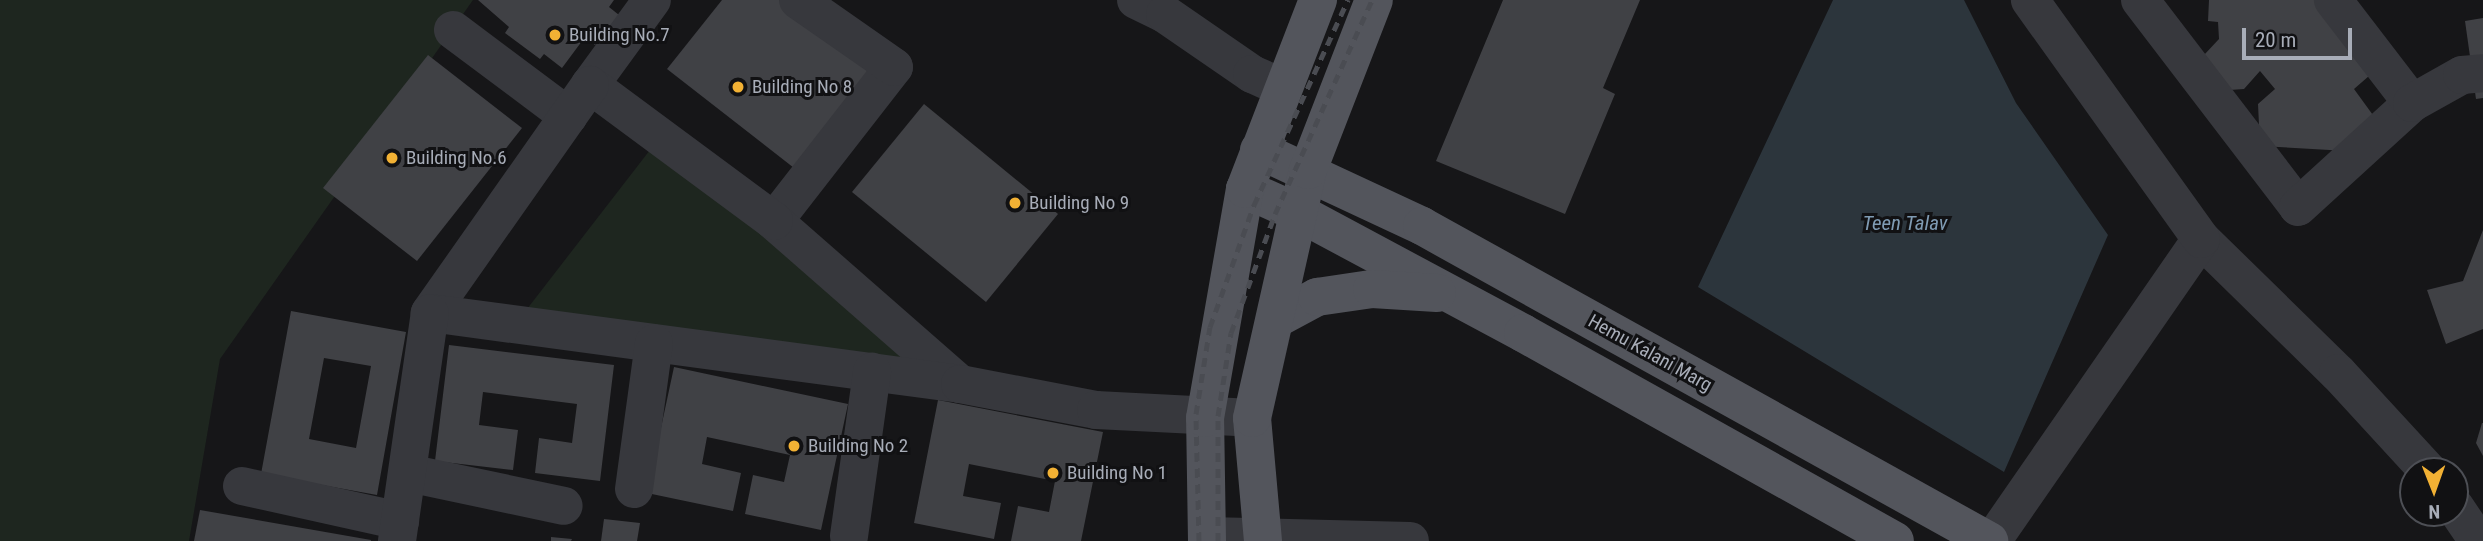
<!DOCTYPE html>
<html>
<head>
<meta charset="utf-8">
<style>
	body { margin:0 }
	#map { position:relative; width:2483px; height:541px; overflow:hidden; background:#161618; font-family:"Roboto Condensed",sans-serif }
	div>[style] { position:absolute }
	[style*='--x'] { left:calc(var(--x)*1px); top:calc(var(--y)*1px); width:calc(var(--w)*1px); rotate:calc(var(--a)*1deg) }
	.green>* { inset:0; background:#1e261f }
	.water>* { inset:0; background:#2c353c }
	.building>* { inset:0; background:#404145 }
	.minor>* { height:38px; margin:-19px; padding:0 19px; transform-origin:19px; border-radius:19px; background:#37383d }
	.major>* { height:38px; margin:-19px; padding:0 19px; transform-origin:19px; border-radius:19px; background:#53555c }
	.rail>* { height:5px; margin-top:-2.5px; transform-origin:0; background:repeating-linear-gradient(90deg,#4a4c52 0 9px,transparent 0 16px) }
	.dots>* { width:19px; height:19px; translate:-50% -50%; box-sizing:border-box; border:4px solid #111113; border-radius:50% }
	span { translate:-50% -50%; white-space:nowrap; text-align:center; line-height:1.15; -webkit-text-stroke:6px #111113; paint-order:stroke }
	.poi-label { font-size:19px; color:#a8adb8 }
	.left { translate:0 -50%; text-align:left }
	.street-label { font-size:19px; color:#a8adb8 }
	.water-label { font-size:21px; color:#7f9bb3; font-style:italic }
	.north { position:absolute; left:2399px; top:457px; width:70px; height:70px; box-sizing:border-box; background:#111113; border:2px solid #4d4f55; border-radius:50%; rotate:179deg; font-size:19px; font-weight:700; line-height:28px; text-align:center; color:#a8adb8 }
	.north::after { content:''; display:block; margin:auto; width:24px; height:32px; background:#f2b134; clip-path:polygon(50% 0,100% 100%,50% 72%,0 100%) }
	.scale { position:absolute; left:2242px; top:28px; width:110px; height:32px; box-sizing:border-box; border:4px solid #a8adb8; border-top:0; padding-left:9px; font-size:21px; line-height:24px; white-space:nowrap; color:#a8adb8; -webkit-text-stroke:5px #111113; paint-order:stroke }
</style>
</head>
<body>
<div id="map">
	<div class="green">
		<div style="clip-path:polygon(0 0,473px 0,220px 359px,189px 541px,0 541px)"></div>
		<div style="clip-path:polygon(660px 137px,964px 367px,527px 309px)"></div>
	</div>
	<div class="water">
		<div style="clip-path:polygon(1833px 0,1964px 0,2016px 103px,2108px 235px,2004px 472px,1698px 287px)"></div>
	</div>
	<div class="building">
		<div style="clip-path:polygon(478px 0,614px 0,609px 7px,619px 15px,595px 45px,585px 37px,562px 68px,544px 54px,540px 59px,505px 33px,509px 27px)"></div>
		<div style="clip-path:polygon(722px 0,779px 0,880px 79px,803px 175px,667px 69px)"></div>
		<div style="clip-path:polygon(1503px 0,1640px 0,1603px 88px,1615px 94px,1565px 214px,1436px 161px)"></div>
		<div style="clip-path:polygon(2209px 0,2324px 0,2377px 69px,2354px 89px,2378px 122px,2347px 151px,2260px 146px,2258px 104px,2275px 89px,2260px 71px,2244px 89px,2215px 91px,2204px 55px,2219px 39px,2218px 22px,2208px 21px)"></div>
		<div style="clip-path:polygon(2483px 18px,2483px 98px,2476px 99px,2465px 21px)"></div>
		<div style="clip-path:polygon(428px 55px,522px 128px,417px 261px,323px 188px)"></div>
		<div style="clip-path:polygon(924px 104px,1058px 214px,986px 302px,852px 192px)"></div>
		<div style="clip-path:polygon(2483px 230px,2483px 329px,2446px 344px,2427px 290px,2463px 281px)"></div>
		<div style="clip-path:polygon(evenodd,291px 311px,406px 332px,377px 495px,261px 474px,291px 311px,324px 358px,371px 366px,356px 448px,309px 439px,324px 358px)"></div>
		<div style="clip-path:polygon(449px 345px,614px 365px,600px 481px,535px 473px,539px 438px,572px 443px,577px 404px,483px 392px,479px 425px,518px 430px,513px 470px,435px 461px)"></div>
		<div style="clip-path:polygon(674px 367px,848px 404px,821px 530px,745px 514px,753px 475px,784px 482px,790px 455px,707px 437px,702px 464px,741px 473px,733px 511px,647px 493px)"></div>
		<div style="clip-path:polygon(938px 400px,1103px 432px,1081px 541px,1011px 541px,1018px 506px,1049px 512px,1055px 481px,969px 464px,963px 496px,1001px 503px,994px 539px,914px 523px)"></div>
		<div style="clip-path:polygon(2482px 423px,2483px 423px,2483px 456px,2476px 443px)"></div>
		<div style="clip-path:polygon(200px 510px,371px 540px,371px 541px,194px 541px)"></div>
		<div style="clip-path:polygon(604px 519px,640px 523px,637px 541px,601px 541px)"></div>
		<div style="clip-path:polygon(551px 537px,572px 539px,571px 541px,551px 541px)"></div>
	</div>
	<div class="minor">
		<div style="--x:1136;--y:0;--w:32;--a:26"></div>
		<div style="--x:1165;--y:14;--w:106;--a:34.6"></div>
		<div style="--x:1252;--y:74;--w:34;--a:24"></div>
		<div style="--x:2140;--y:0;--w:260;--a:52.6"></div>
		<div style="--x:2298;--y:207;--w:154;--a:-42.4"></div>
		<div style="--x:2412;--y:103;--w:130;--a:-127.5"></div>
		<div style="--x:453;--y:30;--w:144;--a:36.8"></div>
		<div style="--x:590;--y:85;--w:105;--a:-53.9"></div>
		<div style="--x:2412;--y:103;--w:57;--a:-29.2"></div>
		<div style="--x:2462;--y:75;--w:21;--a:-5"></div>
		<div style="--x:774;--y:221;--w:195;--a:-52.1"></div>
		<div style="--x:894;--y:67;--w:117;--a:-145.1"></div>
		<div style="--x:2201;--y:239;--w:192;--a:44.4"></div>
		<div style="--x:2338;--y:373;--w:133;--a:47.4"></div>
		<div style="--x:960;--y:384;--w:247;--a:-138.8"></div>
		<div style="--x:774;--y:221;--w:229;--a:-143.5"></div>
		<div style="--x:590;--y:85;--w:279;--a:125.1"></div>
		<div style="--x:430;--y:313;--w:535;--a:7.63"></div>
		<div style="--x:960;--y:384;--w:138;--a:10.8"></div>
		<div style="--x:1096;--y:410;--w:156;--a:2.9"></div>
		<div style="--x:408;--y:473;--w:159;--a:11.9"></div>
		<div style="--x:242;--y:486;--w:162;--a:12.5"></div>
		<div style="--x:634;--y:489;--w:147;--a:-82.2"></div>
		<div style="--x:2455;--y:507;--w:41;--a:55.9"></div>
		<div style="--x:849;--y:536;--w:166;--a:-82"></div>
		<div style="--x:1207;--y:536;--w:203;--a:1.4"></div>
		<div style="--x:397;--y:541;--w:230;--a:-81.8"></div>
		<div style="--x:1992;--y:541;--w:367;--a:-55.3"></div>
		<div style="--x:2201;--y:239;--w:294;--a:-125.6"></div>
	</div>
	<div class="major">
		<div style="--x:1259;--y:150;--w:180;--a:25"></div>
		<div style="--x:1422;--y:226;--w:649;--a:29.05"></div>
		<div style="--x:1245;--y:189;--w:61;--a:24.1"></div>
		<div style="--x:1301;--y:214;--w:252;--a:28.2"></div>
		<div style="--x:1523;--y:333;--w:426;--a:29.2"></div>
		<div style="--x:1276;--y:319;--w:47;--a:-28.2"></div>
		<div style="--x:1317;--y:297;--w:56;--a:-8.3"></div>
		<div style="--x:1372;--y:289;--w:65;--a:3.5"></div>
		<div style="--x:1207;--y:541;--w:123;--a:-90.9"></div>
		<div style="--x:1205;--y:418;--w:232;--a:-80.1"></div>
		<div style="--x:1245;--y:189;--w:203;--a:-68.9"></div>
		<div style="--x:1263;--y:541;--w:123;--a:-95.1"></div>
		<div style="--x:1252;--y:418;--w:254;--a:-77.3"></div>
		<div style="--x:1308;--y:170;--w:182;--a:-68.8"></div>
	</div>
	<div class="rail">
		<div style="--x:1199;--y:541;--w:127;--a:-91.4"></div>
		<div style="--x:1196;--y:414;--w:88;--a:-80.9"></div>
		<div style="--x:1210;--y:327;--w:130;--a:-70.2"></div>
		<div style="--x:1254;--y:205;--w:226;--a:-65.4"></div>
		<div style="--x:1218;--y:541;--w:125;--a:-90"></div>
		<div style="--x:1218;--y:416;--w:84;--a:-81.1"></div>
		<div style="--x:1231;--y:333;--w:127;--a:-69.7"></div>
		<div style="--x:1275;--y:214;--w:235;--a:-65.6"></div>
	</div>
	<div class="dots">
		<div style="left:555px;top:35px;background:#f2b134"></div>
		<div style="left:738px;top:87px;background:#f2b134"></div>
		<div style="left:392px;top:158px;background:#f2b134"></div>
		<div style="left:1015px;top:203px;background:#f2b134"></div>
		<div style="left:794px;top:446px;background:#f2b134"></div>
		<div style="left:1053px;top:473px;background:#f2b134"></div>
	</div>
	<div class="poi-label">
		<span class="left" style="left:569px;top:35px">Building No.7</span>
		<span class="left" style="left:752px;top:87px">Building No 8</span>
		<span class="left" style="left:406px;top:158px">Building No.6</span>
		<span class="left" style="left:1029px;top:203px">Building No 9</span>
		<span class="left" style="left:808px;top:446px">Building No 2</span>
		<span class="left" style="left:1067px;top:473px">Building No 1</span>
	</div>
	<div class="street-label">
		<span style="left:1650px;top:353px;rotate:29deg">Hemu Kalani Marg</span>
	</div>
	<div class="water-label">
		<span style="left:1905px;top:223px">Teen Talav</span>
	</div>
	<div class="north">N</div>
	<div class="scale">20 m</div>
</div>
</body>
</html>
